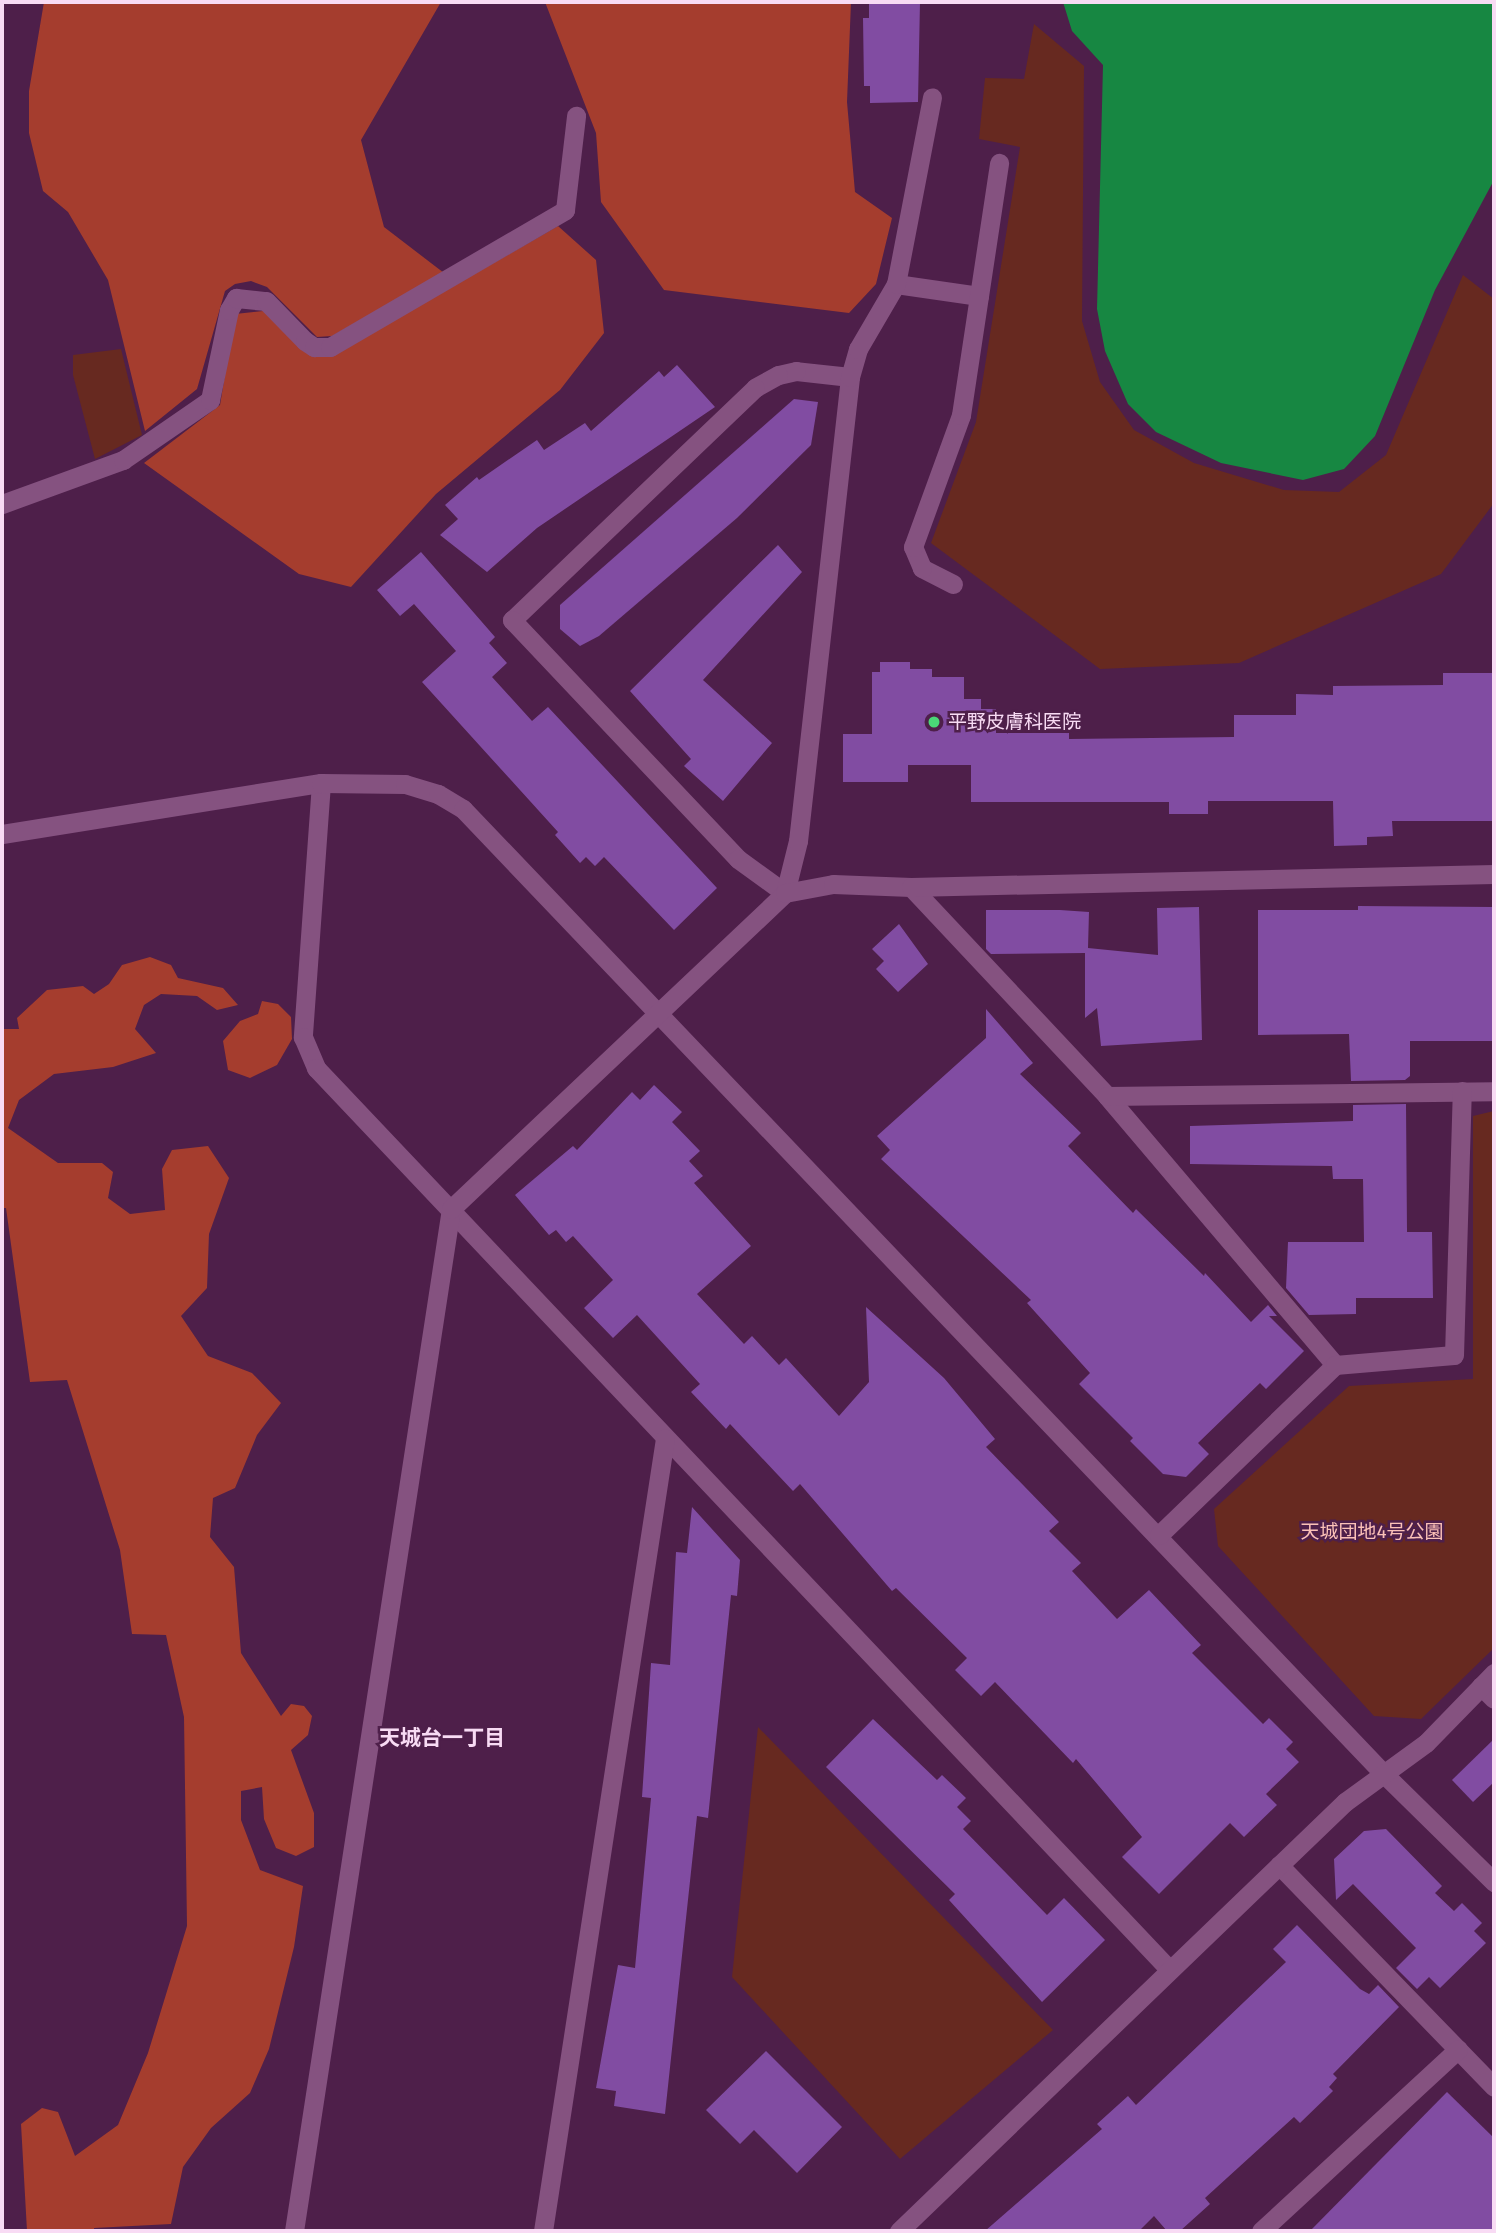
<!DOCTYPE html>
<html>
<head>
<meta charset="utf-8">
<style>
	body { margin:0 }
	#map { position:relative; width:1496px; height:2233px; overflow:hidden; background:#4e1f4a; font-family:"Fira Sans","Noto Sans JP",sans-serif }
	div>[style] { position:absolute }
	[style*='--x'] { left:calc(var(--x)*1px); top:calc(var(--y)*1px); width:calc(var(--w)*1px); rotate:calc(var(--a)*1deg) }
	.green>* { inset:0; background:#672920 }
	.forest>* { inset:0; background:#a53d2e }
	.water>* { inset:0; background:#178742 }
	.building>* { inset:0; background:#814ca2 }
	.minor>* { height:19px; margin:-9.5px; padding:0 9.5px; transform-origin:9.5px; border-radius:9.5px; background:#855280 }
	.dots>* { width:19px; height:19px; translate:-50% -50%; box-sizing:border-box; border:4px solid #4e1f4a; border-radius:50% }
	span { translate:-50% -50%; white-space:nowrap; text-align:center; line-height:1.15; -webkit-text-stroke:5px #4e1f4a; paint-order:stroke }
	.poi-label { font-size:19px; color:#f8dbf4 }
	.left { translate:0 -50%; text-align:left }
	.park-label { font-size:19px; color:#fbc1b7 }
	.neighbourhood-label { font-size:21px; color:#f8dbf4; font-weight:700 }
	.frame { position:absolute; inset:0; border:4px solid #f8dbf4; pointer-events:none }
</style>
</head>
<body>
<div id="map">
	<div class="green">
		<div style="clip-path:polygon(1034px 24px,1084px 66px,1082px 321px,1100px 382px,1134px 430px,1194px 463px,1284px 490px,1339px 492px,1386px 455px,1463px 275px,1494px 299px,1494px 503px,1441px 574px,1239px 663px,1100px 669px,931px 543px,976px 422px,1020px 147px,979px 139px,985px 78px,1024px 79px)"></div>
		<div style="clip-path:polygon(121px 349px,142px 435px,95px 459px,73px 375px,73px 355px)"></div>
		<div style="clip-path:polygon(1494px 1111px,1494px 1648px,1421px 1719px,1374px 1716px,1218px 1546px,1214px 1509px,1349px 1386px,1473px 1379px,1473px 1116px)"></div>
		<div style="clip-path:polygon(758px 1727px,1053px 2030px,900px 2159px,732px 1977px)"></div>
	</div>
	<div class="forest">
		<div style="clip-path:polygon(44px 2px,441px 2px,361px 140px,384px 227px,444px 273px,332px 336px,317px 337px,267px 287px,251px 281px,235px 284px,225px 291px,197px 389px,145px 431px,108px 280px,68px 212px,43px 191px,29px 133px,29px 91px)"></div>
		<div style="clip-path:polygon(545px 2px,851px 2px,847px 102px,855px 192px,892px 218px,876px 284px,849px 313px,664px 290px,601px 202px,596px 133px)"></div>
		<div style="clip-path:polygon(558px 226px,596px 260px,604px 333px,560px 390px,436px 494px,351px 587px,299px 574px,144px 463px,220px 405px,235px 314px,263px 311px,333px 355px)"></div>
		<div style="clip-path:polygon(150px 957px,171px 965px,178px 978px,223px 988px,238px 1005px,217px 1010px,197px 996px,161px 994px,144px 1005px,135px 1029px,156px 1053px,113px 1067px,54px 1074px,19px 1100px,8px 1128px,58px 1163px,102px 1163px,113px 1172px,108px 1198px,130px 1214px,165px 1210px,162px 1169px,172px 1150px,208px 1146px,229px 1178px,209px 1234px,207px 1288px,181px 1316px,208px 1356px,252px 1373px,281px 1403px,257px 1435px,235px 1488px,213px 1498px,210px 1537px,234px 1567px,241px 1653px,281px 1716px,291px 1704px,304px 1706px,312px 1716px,308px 1735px,291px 1750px,314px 1813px,314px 1847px,296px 1856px,276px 1848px,264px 1819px,262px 1787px,241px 1791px,241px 1820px,260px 1870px,303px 1886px,294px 1947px,269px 2049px,250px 2093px,211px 2128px,183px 2167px,171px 2224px,94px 2228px,94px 2231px,27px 2231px,21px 2124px,42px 2108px,58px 2112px,75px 2156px,118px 2125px,148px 2053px,187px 1926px,184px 1717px,166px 1635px,132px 1634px,120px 1550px,67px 1380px,30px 1382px,6px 1208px,2px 1208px,2px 1029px,19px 1029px,17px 1018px,47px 990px,83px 986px,94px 994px,109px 984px,122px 965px)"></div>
		<div style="clip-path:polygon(262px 1001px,278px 1004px,291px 1017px,292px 1039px,277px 1065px,250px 1078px,228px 1070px,223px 1041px,240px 1021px,258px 1014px)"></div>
	</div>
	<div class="water">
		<div style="clip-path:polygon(1063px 2px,1494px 2px,1494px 180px,1435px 290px,1375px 436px,1344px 469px,1303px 480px,1221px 463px,1156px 432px,1128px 404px,1105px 351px,1097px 309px,1103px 65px,1072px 31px)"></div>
	</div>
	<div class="building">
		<div style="clip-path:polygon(869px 2px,920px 2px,918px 102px,870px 103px,870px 86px,864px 86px,863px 18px,869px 18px)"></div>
		<div style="clip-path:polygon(677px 365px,715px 407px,537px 528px,487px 572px,440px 535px,458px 519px,445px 505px,477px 477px,479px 480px,537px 440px,544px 450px,585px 423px,591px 431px,659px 371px,664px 377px)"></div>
		<div style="clip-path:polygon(794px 399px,818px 402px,811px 445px,737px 518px,599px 636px,580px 646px,560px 629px,560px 605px)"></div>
		<div style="clip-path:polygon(778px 545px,802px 572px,703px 680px,772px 743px,723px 801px,684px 766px,691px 759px,630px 691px)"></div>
		<div style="clip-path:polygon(421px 552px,495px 637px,489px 643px,507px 663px,492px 677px,532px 721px,548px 707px,717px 888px,674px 930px,604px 857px,595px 866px,586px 857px,580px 863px,555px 835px,558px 832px,422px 682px,456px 651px,414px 604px,400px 616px,377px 590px)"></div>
		<div style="clip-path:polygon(880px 662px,910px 662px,910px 669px,932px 669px,932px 677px,964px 677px,964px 699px,981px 699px,981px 709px,996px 709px,996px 733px,1069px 733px,1069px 739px,1234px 737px,1234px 715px,1296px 715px,1296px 694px,1333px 695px,1333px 686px,1443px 685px,1443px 673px,1494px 673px,1494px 821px,1392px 821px,1393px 836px,1367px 837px,1367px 845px,1334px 846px,1333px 801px,1208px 801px,1208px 814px,1169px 814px,1169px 802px,971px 802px,971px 765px,908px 765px,908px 782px,843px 782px,843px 734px,872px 734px,872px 672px,880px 672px)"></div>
		<div style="clip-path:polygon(1358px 906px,1494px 907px,1494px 1041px,1410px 1041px,1410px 1076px,1405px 1080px,1351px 1081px,1349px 1034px,1258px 1035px,1258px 910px,1358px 910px)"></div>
		<div style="clip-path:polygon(1199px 907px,1202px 1040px,1101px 1046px,1097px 1008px,1085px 1018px,1085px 953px,991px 954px,986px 949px,986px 910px,1060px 910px,1089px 912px,1088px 948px,1158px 955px,1157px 908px)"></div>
		<div style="clip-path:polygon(899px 924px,928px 964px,898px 992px,876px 969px,884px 961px,872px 949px)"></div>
		<div style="clip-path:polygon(986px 1009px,1033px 1063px,1020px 1074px,1081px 1133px,1068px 1146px,1133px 1213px,1136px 1209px,1204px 1276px,1205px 1273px,1251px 1322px,1268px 1305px,1277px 1316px,1269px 1316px,1304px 1351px,1266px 1389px,1260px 1383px,1198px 1443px,1209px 1454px,1186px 1477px,1163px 1474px,1130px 1441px,1133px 1438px,1079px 1384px,1090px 1373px,1027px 1303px,1031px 1300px,881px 1159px,890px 1150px,877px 1136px,986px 1038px)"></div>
		<div style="clip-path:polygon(654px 1085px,682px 1112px,672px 1122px,700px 1151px,689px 1161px,703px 1176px,694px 1183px,751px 1246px,697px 1294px,744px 1344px,752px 1336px,779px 1365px,786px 1358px,839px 1416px,869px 1382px,866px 1307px,944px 1378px,995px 1439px,986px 1447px,1059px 1522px,1049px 1531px,1081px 1563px,1072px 1571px,1117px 1619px,1149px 1590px,1201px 1645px,1192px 1653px,1263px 1724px,1269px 1718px,1293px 1742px,1286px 1749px,1299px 1762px,1266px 1794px,1277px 1805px,1244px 1837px,1230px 1823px,1159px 1894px,1122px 1857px,1142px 1837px,1076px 1759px,1073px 1763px,995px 1682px,981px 1696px,955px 1670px,967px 1658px,896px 1588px,892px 1591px,800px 1484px,793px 1491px,730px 1424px,726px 1429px,691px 1392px,700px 1384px,637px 1315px,613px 1338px,584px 1308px,613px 1280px,573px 1236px,566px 1242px,556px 1230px,549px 1235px,515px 1195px,573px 1146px,577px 1150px,632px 1092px,640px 1100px)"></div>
		<div style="clip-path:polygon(1406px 1104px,1407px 1232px,1432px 1232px,1433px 1298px,1356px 1298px,1356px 1314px,1309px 1315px,1286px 1288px,1288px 1242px,1364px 1242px,1363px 1179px,1333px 1179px,1332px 1166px,1190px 1164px,1190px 1126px,1353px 1121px,1353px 1105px)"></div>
		<div style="clip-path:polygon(692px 1507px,740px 1560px,737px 1596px,731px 1595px,708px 1818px,697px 1816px,665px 2114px,614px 2106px,616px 2091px,596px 2088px,618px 1965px,635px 1968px,651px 1798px,642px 1797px,651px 1663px,670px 1665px,676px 1552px,687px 1553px)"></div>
		<div style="clip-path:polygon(873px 1719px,937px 1780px,942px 1775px,966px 1798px,957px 1807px,971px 1821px,963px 1829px,1047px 1915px,1064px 1898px,1105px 1940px,1042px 2002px,949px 1900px,955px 1894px,826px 1767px)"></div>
		<div style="clip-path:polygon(1494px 1739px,1494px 1782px,1473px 1802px,1452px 1780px)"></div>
		<div style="clip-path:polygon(1386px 1829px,1442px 1886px,1435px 1893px,1454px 1911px,1462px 1903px,1482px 1923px,1474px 1931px,1486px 1943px,1440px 1988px,1429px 1977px,1417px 1989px,1396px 1968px,1416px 1948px,1353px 1884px,1336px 1900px,1334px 1859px,1364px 1831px)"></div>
		<div style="clip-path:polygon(1297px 1925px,1360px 1989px,1369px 1994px,1378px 1985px,1399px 2007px,1333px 2074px,1337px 2078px,1329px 2087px,1333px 2091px,1300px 2123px,1294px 2117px,1205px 2198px,1210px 2204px,1180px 2231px,1167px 2231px,1154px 2216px,1139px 2231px,985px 2231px,1102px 2129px,1097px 2124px,1128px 2096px,1136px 2105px,1286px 1962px,1273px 1949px)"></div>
		<div style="clip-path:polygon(766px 2051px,842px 2127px,797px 2173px,754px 2130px,740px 2144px,706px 2110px)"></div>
		<div style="clip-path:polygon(1447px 2092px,1494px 2138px,1494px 2231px,1310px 2231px)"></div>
	</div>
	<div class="minor">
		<div style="--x:896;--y:284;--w:84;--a:8.2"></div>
		<div style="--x:850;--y:377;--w:54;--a:-173.7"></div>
		<div style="--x:796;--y:371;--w:18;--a:167"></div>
		<div style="--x:778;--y:375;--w:26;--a:151"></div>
		<div style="--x:755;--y:388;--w:336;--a:136.3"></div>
		<div style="--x:512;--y:620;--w:329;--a:46.6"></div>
		<div style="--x:738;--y:859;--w:58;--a:35.9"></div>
		<div style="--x:785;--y:893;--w:54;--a:-76"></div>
		<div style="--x:798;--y:841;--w:467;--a:-83.6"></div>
		<div style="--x:850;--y:377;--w:29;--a:-74"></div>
		<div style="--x:858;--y:349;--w:75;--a:-59.7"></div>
		<div style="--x:896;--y:284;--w:190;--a:-79.1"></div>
		<div style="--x:2;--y:504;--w:129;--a:-20"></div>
		<div style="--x:123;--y:460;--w:106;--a:-34.6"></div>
		<div style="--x:210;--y:400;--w:92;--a:-78.1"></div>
		<div style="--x:229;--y:310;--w:14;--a:-60"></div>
		<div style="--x:236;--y:298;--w:30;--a:6"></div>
		<div style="--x:266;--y:301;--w:56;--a:45.7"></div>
		<div style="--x:305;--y:341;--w:11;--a:34"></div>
		<div style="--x:314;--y:347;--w:16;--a:0"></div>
		<div style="--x:330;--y:347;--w:272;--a:-30.2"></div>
		<div style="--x:565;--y:210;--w:95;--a:-83.3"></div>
		<div style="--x:953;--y:584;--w:35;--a:-153"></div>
		<div style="--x:922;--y:568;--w:23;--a:-113"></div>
		<div style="--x:913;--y:547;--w:140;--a:-70"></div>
		<div style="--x:961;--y:415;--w:255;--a:-81.4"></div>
		<div style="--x:321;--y:783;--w:255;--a:94.1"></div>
		<div style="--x:303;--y:1037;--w:34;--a:67"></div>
		<div style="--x:316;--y:1068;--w:1241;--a:46.57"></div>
		<div style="--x:2;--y:834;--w:323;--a:-9.1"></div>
		<div style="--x:321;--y:783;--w:84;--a:0.7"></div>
		<div style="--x:405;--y:784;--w:34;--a:17"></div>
		<div style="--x:438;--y:794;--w:29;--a:31"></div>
		<div style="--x:463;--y:809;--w:1335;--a:46.34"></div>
		<div style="--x:1385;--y:1775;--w:153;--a:44.5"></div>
		<div style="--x:911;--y:887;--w:287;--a:46.8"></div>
		<div style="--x:1107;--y:1096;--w:353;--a:49.7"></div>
		<div style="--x:1107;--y:1096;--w:387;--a:-0.7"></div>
		<div style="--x:1159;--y:1535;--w:245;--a:-44"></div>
		<div style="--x:1335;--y:1365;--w:119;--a:-4.8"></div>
		<div style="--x:1454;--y:1355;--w:264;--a:-88.3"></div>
		<div style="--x:1481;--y:1686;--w:18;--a:45"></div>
		<div style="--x:1279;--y:1865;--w:309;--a:45.9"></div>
		<div style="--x:294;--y:2231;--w:1034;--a:-81.27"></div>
		<div style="--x:451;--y:1209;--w:460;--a:-43.4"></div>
		<div style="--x:785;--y:893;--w:49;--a:-10.6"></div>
		<div style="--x:833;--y:884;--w:78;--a:2.2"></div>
		<div style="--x:911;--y:887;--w:583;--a:-1.28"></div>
		<div style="--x:543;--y:2231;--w:802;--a:-81.25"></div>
		<div style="--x:899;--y:2231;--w:619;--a:-43.89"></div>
		<div style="--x:1345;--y:1802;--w:100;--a:-36.1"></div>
		<div style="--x:1426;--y:1743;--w:98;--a:-45.8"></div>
		<div style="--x:1261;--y:2231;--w:268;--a:-42.7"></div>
	</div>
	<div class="dots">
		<div style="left:934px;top:722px;background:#4ad777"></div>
	</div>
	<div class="poi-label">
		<span class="left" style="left:948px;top:722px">平野皮膚科医院</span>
	</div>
	<div class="park-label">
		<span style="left:1372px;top:1532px">天城団地4号公園</span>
	</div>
	<div class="neighbourhood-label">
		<span style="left:442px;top:1738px">天城台一丁目</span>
	</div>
	<div class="frame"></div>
</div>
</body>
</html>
